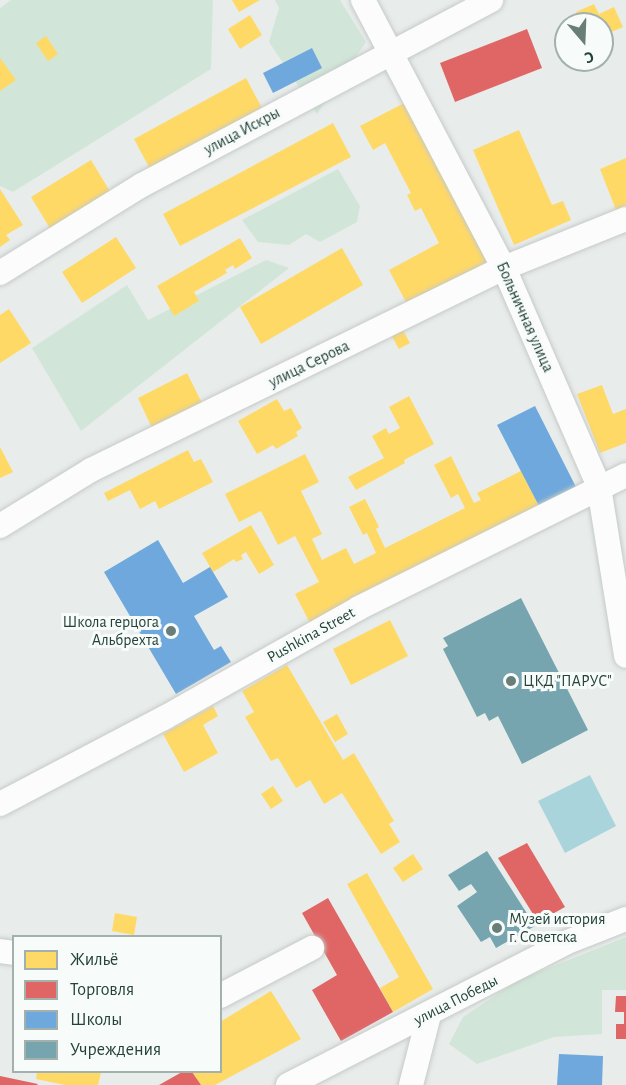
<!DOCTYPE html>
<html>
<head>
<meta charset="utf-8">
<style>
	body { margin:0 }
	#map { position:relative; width:626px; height:1085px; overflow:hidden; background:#e8edeb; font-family:"Alegreya Sans",sans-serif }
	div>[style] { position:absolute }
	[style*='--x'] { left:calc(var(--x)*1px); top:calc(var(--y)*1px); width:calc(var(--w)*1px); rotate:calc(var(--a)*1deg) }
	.green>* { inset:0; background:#d1e6d8 }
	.water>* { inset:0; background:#a9d4db }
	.homes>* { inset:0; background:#ffd966 }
	.shops>* { inset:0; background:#e06666 }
	.schools>* { inset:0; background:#6fa8dc }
	.public>* { inset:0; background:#76a5af }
	.roads { filter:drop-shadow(0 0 2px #c5cac8) drop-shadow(0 0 2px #c5cac8) }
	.minor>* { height:24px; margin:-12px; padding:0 12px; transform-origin:12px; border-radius:12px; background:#fcfcfc }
	.dots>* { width:16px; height:16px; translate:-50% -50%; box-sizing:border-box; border:3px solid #f7fbf9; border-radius:50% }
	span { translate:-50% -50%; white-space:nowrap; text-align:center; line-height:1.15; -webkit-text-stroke:6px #f7fbf9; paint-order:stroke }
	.street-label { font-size:16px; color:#24423a }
	.poi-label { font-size:16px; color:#24423a }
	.right { translate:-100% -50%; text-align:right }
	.left { translate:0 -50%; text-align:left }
	.legend { position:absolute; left:12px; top:935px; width:210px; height:138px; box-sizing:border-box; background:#f7fbf9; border:2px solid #a3b1ad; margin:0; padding:8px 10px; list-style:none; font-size:18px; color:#24423a }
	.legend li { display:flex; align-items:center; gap:12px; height:30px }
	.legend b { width:30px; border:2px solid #a3b1ad }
	.north { position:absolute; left:554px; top:12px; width:60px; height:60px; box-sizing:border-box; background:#f7fbf9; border:2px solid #a3b1ad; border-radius:50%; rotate:161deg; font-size:16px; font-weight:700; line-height:24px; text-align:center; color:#24423a }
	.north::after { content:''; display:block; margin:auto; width:21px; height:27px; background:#697e78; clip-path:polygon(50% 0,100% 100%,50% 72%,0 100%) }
</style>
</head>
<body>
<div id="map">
	<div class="green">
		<div style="clip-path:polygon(11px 0,213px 0,211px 69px,13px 192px,0 186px,0 8px)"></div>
		<div style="clip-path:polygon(275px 0,340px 0,366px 42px,317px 114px,269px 42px,279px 8px)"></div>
		<div style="clip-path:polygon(338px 169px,360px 206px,357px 222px,320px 242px,306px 234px,289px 245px,258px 242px,242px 220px)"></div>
		<div style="clip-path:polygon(266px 260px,289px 268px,81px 431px,32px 348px,127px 285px,148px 320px)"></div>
		<div style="clip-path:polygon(626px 937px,626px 990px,602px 990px,602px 1034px,554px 1037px,477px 1064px,449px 1044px,463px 1017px,519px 980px)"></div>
	</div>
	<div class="water">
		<div style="clip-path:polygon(590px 775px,616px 826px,565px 853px,538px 801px)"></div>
	</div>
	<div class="homes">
		<div style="clip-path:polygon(232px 0,260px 0,239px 12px)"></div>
		<div style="clip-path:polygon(594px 4px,599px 14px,614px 7px,623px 27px,602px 36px,602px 24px,575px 24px,581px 22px,576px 12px)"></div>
		<div style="clip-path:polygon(250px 15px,262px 35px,240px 49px,228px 29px)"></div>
		<div style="clip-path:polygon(46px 36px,58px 54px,48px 61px,36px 43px)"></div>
		<div style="clip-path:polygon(0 58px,16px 80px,0 91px)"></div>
		<div style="clip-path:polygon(246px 78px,262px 108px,150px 169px,134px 139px)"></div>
		<div style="clip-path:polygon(408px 101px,493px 261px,408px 306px,389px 270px,439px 243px,421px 208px,415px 211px,407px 195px,411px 193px,385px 143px,373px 150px,360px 126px)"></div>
		<div style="clip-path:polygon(333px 123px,351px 157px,180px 246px,163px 214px)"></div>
		<div style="clip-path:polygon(519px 130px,552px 205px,563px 201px,571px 220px,514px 245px,473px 150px)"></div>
		<div style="clip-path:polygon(626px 158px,626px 205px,616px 210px,600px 169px)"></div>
		<div style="clip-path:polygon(91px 160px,111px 193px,51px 230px,31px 197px)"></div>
		<div style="clip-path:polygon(0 189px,23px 225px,6px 235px,10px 240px,0 247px)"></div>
		<div style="clip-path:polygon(116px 237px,136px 268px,82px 303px,62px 272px)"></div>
		<div style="clip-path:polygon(240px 238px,252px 258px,235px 269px,233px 265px,225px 270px,227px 273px,194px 292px,199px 301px,174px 316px,157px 286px)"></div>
		<div style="clip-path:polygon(342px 248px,363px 285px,261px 344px,240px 307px)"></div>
		<div style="clip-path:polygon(9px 309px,31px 343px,0 363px,0 315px)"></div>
		<div style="clip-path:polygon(400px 325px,410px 343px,399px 349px,389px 331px)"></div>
		<div style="clip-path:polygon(187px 373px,202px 403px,152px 428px,138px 398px)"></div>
		<div style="clip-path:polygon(602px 385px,613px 414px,626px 409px,626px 443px,600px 453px,577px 394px)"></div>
		<div style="clip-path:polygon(409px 396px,434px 444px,404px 460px,405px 463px,356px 490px,348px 477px,384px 458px,372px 436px,386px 428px,389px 434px,400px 428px,389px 407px)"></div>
		<div style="clip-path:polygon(277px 399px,284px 411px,291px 408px,302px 428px,296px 432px,298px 436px,276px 449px,273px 445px,257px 454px,238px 421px)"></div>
		<div style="clip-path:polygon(0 447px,13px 472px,0 478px)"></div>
		<div style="clip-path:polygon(188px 450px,194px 462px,201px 459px,213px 482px,159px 509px,155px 501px,140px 509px,130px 490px,108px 501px,104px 493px)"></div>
		<div style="clip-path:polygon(305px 454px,319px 482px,301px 491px,322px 534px,312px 539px,322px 560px,346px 548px,354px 564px,376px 553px,367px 533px,363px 535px,349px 507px,365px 499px,379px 527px,376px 529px,385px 548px,465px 508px,458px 494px,451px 498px,434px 465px,451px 456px,474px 503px,481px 500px,477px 493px,521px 471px,540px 508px,310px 623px,295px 594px,319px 582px,295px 536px,278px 545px,261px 511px,239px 522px,225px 494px)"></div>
		<div style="clip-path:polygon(251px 525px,274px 565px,259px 574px,246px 552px,241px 555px,243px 559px,236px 562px,234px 559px,213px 572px,202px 553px)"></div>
		<div style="clip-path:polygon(390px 620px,408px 656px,351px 685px,333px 649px)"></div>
		<div style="clip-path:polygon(287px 665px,343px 760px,354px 753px,394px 821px,389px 824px,400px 842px,381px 854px,342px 793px,324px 804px,310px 780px,296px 788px,278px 758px,271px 761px,245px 717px,254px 712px,242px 691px)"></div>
		<div style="clip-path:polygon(213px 706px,218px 716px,203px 725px,218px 753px,184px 772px,163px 734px)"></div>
		<div style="clip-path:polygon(337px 714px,348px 734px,335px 742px,323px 722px)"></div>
		<div style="clip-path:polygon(273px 786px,283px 801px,271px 809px,261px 794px)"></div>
		<div style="clip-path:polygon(413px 854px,423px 869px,403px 882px,393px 868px)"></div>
		<div style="clip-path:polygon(367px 873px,433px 989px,393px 1012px,380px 988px,399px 977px,347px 884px)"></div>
		<div style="clip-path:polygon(115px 913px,137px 917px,134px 935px,112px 931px)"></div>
		<div style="clip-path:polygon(271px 991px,301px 1039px,215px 1085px,201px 1085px,192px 1072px,220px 1072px,220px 1022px)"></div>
		<div style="clip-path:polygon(37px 1072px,101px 1072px,98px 1085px,65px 1085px,36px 1079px)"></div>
	</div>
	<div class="shops">
		<div style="clip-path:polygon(527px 29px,542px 68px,455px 102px,440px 63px)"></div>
		<div style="clip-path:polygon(527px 843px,565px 907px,538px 922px,498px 858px)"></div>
		<div style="clip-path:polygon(328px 898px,393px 1012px,341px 1041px,312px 990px,337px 975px,302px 913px)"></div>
		<div style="clip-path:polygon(616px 996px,626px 996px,626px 1039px,616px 1039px,616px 1024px,624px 1024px,624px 1012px,615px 1012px)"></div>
		<div style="clip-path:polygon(182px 1072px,192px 1072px,201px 1085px,159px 1085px)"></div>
		<div style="clip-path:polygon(0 1076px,38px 1084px,37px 1085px,0 1085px)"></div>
	</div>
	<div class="schools">
		<div style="clip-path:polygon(312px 48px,322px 68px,273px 93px,263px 73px)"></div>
		<div style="clip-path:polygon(535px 406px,577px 489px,540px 508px,497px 425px)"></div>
		<div style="clip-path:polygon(158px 540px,183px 583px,210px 567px,228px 597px,194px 616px,214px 650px,221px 646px,231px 662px,176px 694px,104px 572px)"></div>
		<div style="clip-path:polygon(559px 1054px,603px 1056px,602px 1085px,557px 1085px)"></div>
	</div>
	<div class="public">
		<div style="clip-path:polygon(521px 598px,588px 730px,522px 764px,498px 716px,489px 721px,485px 713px,477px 717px,443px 649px,448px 646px,443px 638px)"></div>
		<div style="clip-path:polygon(487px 851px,535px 926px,496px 948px,490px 937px,481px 942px,457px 906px,477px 892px,471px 884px,459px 891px,448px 875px)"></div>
	</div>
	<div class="roads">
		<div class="minor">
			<div style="--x:363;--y:0;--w:303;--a:62.3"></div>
			<div style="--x:504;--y:268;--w:239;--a:66.5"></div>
			<div style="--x:599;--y:487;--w:171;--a:80.9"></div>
			<div style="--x:0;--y:273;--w:167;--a:-31.8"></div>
			<div style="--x:142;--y:185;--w:395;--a:-27.9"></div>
			<div style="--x:0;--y:526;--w:107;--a:-31.6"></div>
			<div style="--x:91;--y:470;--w:460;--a:-26.1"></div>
			<div style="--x:504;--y:268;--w:131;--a:-21.9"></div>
			<div style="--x:0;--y:804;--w:185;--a:-27.7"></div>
			<div style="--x:164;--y:718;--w:224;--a:-29.4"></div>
			<div style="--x:359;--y:608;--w:298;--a:-26.5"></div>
			<div style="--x:0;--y:951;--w:14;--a:8"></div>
			<div style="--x:220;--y:996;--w:104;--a:-27.6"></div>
			<div style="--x:288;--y:1085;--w:311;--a:-27.1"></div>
			<div style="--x:565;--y:943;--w:66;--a:-21.5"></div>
			<div style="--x:411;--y:1085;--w:72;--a:-75.6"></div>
		</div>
	</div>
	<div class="dots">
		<div style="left:171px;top:631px;background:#697e78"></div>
		<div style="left:511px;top:681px;background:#697e78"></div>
		<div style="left:497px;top:928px;background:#697e78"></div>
	</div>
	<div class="street-label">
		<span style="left:242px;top:131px;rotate:-28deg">улица Искры</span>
		<span style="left:525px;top:317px;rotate:66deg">Больничная улица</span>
		<span style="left:309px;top:364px;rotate:-26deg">улица Серова</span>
		<span style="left:311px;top:635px;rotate:-29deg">Pushkina Street</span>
		<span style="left:456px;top:1000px;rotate:-27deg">улица Победы</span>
	</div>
	<div class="poi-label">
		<span class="right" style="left:159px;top:631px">Школа герцога<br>Альбрехта</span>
		<span class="left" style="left:523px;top:681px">ЦКД "ПАРУС"</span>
		<span class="left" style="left:509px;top:928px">Музей история<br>г. Советска</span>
	</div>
	<ul class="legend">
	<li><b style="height:16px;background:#ffd966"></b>Жильё</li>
	<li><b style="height:16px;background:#e06666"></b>Торговля</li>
	<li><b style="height:16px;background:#6fa8dc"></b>Школы</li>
	<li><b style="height:16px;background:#76a5af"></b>Учреждения</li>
	</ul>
	<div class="north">С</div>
</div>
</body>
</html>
